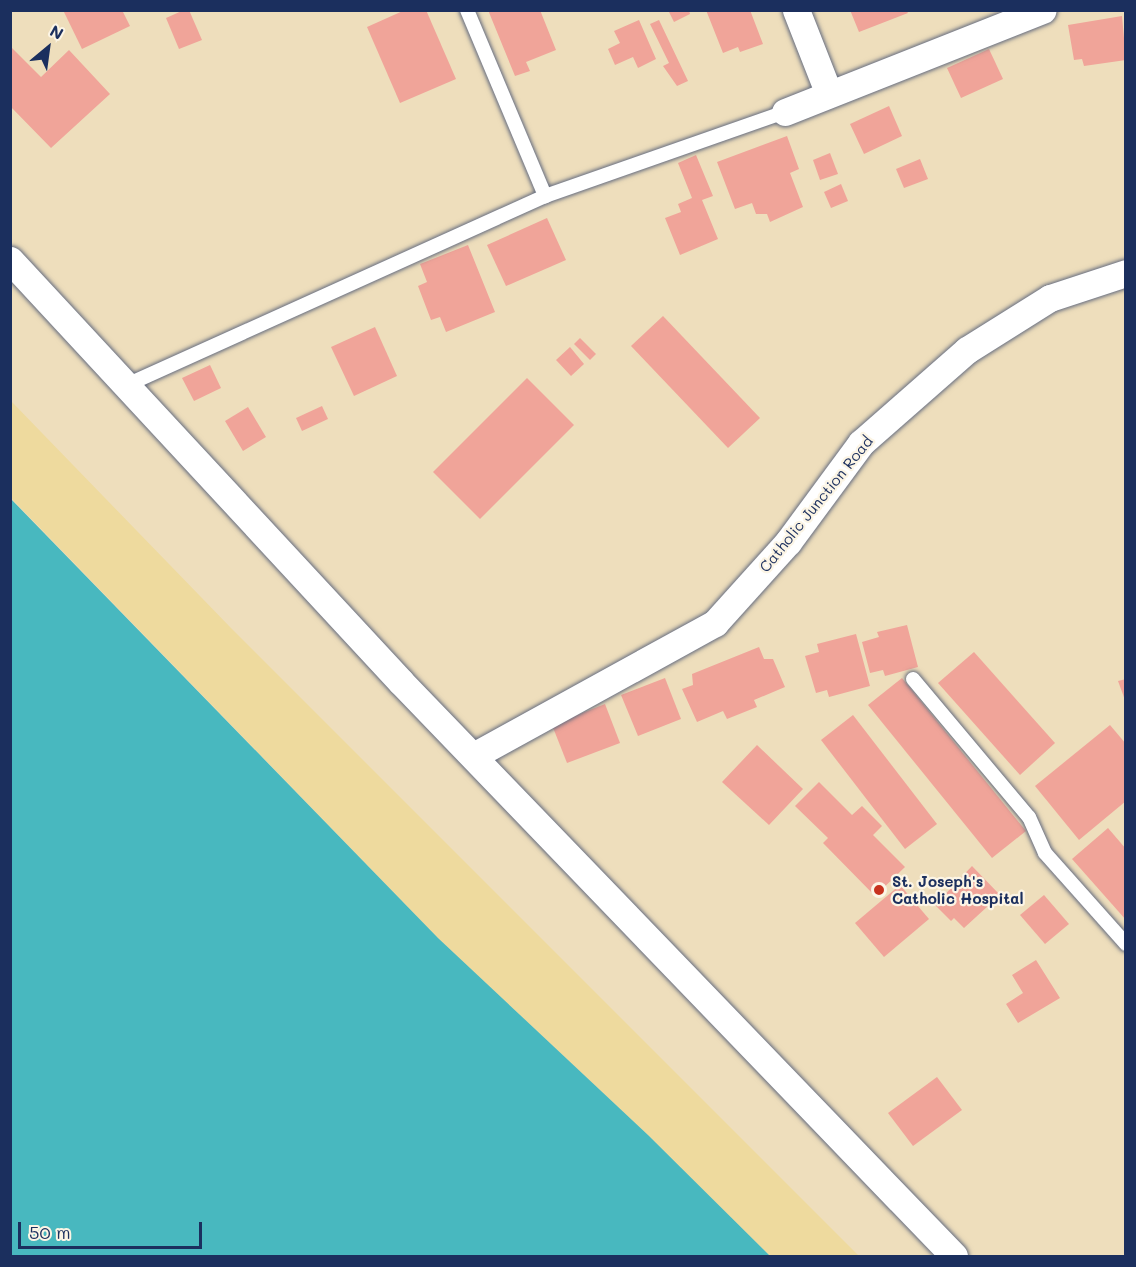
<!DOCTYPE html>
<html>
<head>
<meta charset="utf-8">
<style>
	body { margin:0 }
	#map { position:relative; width:1136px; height:1267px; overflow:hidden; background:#eedebc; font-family:Mali,sans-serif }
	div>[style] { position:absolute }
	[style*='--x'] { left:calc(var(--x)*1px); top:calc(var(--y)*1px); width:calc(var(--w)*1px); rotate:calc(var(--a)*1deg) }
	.sand>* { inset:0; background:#eeda9e }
	.water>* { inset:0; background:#48b8bf }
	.building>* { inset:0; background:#f0a499 }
	.roads { filter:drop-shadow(0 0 2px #656c7f) drop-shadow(0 0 2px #656c7f) }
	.service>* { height:14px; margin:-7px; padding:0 7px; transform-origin:7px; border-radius:7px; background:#fff }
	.minor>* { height:27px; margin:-13.5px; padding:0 13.5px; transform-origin:13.5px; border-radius:13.5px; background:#fff }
	.dots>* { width:16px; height:16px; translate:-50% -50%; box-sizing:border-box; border:3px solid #fcf5e5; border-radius:50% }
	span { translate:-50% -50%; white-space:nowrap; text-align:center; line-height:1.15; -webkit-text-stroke:4.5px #fcf5e5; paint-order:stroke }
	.street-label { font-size:15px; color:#1b2f5e }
	.poi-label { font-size:15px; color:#1b2f5e; font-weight:700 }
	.left { translate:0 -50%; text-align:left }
	.frame { position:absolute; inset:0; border:12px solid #1b2f5e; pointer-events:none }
	.north { position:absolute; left:18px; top:18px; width:60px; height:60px; -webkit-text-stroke:4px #fcf5e5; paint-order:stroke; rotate:29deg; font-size:16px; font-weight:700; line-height:24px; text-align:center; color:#1b2f5e }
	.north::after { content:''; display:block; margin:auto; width:21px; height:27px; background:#1b2f5e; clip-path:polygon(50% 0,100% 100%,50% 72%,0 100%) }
	.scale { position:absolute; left:18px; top:1222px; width:184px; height:27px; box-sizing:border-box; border:3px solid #1b2f5e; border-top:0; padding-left:8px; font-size:18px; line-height:21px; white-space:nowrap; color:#1b2f5e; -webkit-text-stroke:4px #fcf5e5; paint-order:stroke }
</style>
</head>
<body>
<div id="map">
	<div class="sand">
		<div style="clip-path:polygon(11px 401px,231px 628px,859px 1256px,770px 1256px,648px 1135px,438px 938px,11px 498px)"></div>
	</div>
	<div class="water">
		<div style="clip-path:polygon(10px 498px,438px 938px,648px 1135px,770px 1256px,11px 1256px)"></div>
	</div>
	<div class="building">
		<div style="clip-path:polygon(63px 10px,122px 10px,130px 26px,82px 49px)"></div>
		<div style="clip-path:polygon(184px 10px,189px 10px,202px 40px,179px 49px,166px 18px)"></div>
		<div style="clip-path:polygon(405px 10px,426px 10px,456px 79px,400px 103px,367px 27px)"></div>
		<div style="clip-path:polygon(488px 10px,540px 10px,556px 50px,526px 62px,530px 71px,515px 76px)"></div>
		<div style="clip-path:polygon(668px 10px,689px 10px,690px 14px,674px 22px)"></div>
		<div style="clip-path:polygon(706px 10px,750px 10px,763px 44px,740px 52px,738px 47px,723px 53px)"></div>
		<div style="clip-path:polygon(850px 10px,906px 10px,908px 13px,859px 32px)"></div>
		<div style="clip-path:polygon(1122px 16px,1126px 60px,1084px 66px,1082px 59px,1074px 60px,1068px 25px)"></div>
		<div style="clip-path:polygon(639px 20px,656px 59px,638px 68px,633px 57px,615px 65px,608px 49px,620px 43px,614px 31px)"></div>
		<div style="clip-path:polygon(659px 20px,688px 81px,677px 86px,663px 66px,669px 63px,650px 24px)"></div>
		<div style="clip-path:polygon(10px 46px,41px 77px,69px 50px,110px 94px,51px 148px,10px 106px)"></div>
		<div style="clip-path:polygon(989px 49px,1003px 79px,961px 98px,947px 68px)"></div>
		<div style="clip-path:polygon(889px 106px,902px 136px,864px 154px,850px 124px)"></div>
		<div style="clip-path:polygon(787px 136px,799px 169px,790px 173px,803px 207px,770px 222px,767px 214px,756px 214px,752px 203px,735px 209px,717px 162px)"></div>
		<div style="clip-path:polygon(830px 153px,838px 174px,820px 180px,813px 160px)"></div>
		<div style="clip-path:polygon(696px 155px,713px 196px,702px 200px,718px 239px,680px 255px,665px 218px,681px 212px,678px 204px,692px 198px,678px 163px)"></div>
		<div style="clip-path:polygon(920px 159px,928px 179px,904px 188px,896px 169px)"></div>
		<div style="clip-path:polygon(841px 184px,848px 201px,831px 208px,824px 192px)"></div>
		<div style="clip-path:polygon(547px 218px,566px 260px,506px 286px,487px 245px)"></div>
		<div style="clip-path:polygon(468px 245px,495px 312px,446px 332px,440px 317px,431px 320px,418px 286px,427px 282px,420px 264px)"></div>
		<div style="clip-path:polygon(663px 316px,760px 418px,728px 448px,631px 346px)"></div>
		<div style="clip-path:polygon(375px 327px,397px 376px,354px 396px,331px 347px)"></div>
		<div style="clip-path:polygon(580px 338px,596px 354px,590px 360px,574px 344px)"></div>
		<div style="clip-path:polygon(570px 347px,584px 364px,571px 376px,556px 360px)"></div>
		<div style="clip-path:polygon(210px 365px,221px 388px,194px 401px,182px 378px)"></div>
		<div style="clip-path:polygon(527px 378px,574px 425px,480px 519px,433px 472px)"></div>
		<div style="clip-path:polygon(322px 406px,328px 419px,302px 431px,296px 418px)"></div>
		<div style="clip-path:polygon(248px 407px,266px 437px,243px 451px,225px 421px)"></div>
		<div style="clip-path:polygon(907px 625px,918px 667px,885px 676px,883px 670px,870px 673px,862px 642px,879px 637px,877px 632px)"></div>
		<div style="clip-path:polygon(856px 634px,870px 686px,829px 697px,827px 690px,816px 693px,805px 656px,819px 652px,817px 644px)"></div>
		<div style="clip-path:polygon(759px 647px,764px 659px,773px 659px,785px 687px,754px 700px,757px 707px,727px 719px,723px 711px,697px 722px,682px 689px,693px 685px,692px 674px)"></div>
		<div style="clip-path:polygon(974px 652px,1055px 743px,1020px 775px,938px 683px)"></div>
		<div style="clip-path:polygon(665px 678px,681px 719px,638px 736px,621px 695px)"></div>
		<div style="clip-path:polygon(902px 678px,1026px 831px,992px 858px,868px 705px)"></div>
		<div style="clip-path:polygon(1126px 679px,1126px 700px,1125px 700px,1118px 681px)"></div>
		<div style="clip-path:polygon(605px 704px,620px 743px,567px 763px,552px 725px)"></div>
		<div style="clip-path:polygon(853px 715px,937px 824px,905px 849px,821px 740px)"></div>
		<div style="clip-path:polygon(1110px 725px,1126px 744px,1126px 801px,1079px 840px,1035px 786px)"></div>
		<div style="clip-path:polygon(757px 745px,803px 789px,769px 825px,722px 782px)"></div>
		<div style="clip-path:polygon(819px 782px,852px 815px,862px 806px,882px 826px,873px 835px,905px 867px,875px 896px,823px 843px,828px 838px,795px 806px)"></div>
		<div style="clip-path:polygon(1108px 828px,1126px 849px,1126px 920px,1072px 859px)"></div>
		<div style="clip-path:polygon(972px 866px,1000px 895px,964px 928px,954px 918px,951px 921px,935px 905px)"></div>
		<div style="clip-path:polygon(900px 885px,929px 919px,884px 957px,855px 923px)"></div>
		<div style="clip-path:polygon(1044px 895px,1069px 924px,1045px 944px,1020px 915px)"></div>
		<div style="clip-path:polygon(1036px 960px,1060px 998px,1018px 1023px,1006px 1004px,1023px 993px,1012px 975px)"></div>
		<div style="clip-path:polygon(937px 1077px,962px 1110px,913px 1146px,888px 1113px)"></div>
	</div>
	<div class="roads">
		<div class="service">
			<div style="--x:467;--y:10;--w:202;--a:67.2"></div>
			<div style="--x:129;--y:384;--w:457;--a:-24.3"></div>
			<div style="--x:545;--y:196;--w:254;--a:-19.3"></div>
			<div style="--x:913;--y:679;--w:180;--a:50"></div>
			<div style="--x:1029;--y:817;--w:39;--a:66"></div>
			<div style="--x:1045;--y:853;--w:122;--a:48.3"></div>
		</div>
		<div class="minor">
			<div style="--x:796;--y:10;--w:90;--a:68.6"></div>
			<div style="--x:785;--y:112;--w:277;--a:-21.6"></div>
			<div style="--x:10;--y:260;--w:575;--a:47.18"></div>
			<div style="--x:401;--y:682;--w:797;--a:46.07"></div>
			<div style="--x:475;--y:755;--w:274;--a:-28.8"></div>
			<div style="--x:715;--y:623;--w:109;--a:-48"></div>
			<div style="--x:788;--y:542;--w:123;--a:-53.6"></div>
			<div style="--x:861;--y:443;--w:141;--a:-41.3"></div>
			<div style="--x:967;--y:350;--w:98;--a:-32.1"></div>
			<div style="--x:1050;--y:298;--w:80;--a:-18.2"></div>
		</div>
	</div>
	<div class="dots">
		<div style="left:879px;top:890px;background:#c8321e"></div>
	</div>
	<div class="street-label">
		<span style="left:816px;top:504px;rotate:-51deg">Catholic Junction Road</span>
	</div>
	<div class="poi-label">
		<span class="left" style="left:892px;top:890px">St. Joseph's<br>Catholic Hospital</span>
	</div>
	<div class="frame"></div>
	<div class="north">N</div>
	<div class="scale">50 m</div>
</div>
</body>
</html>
